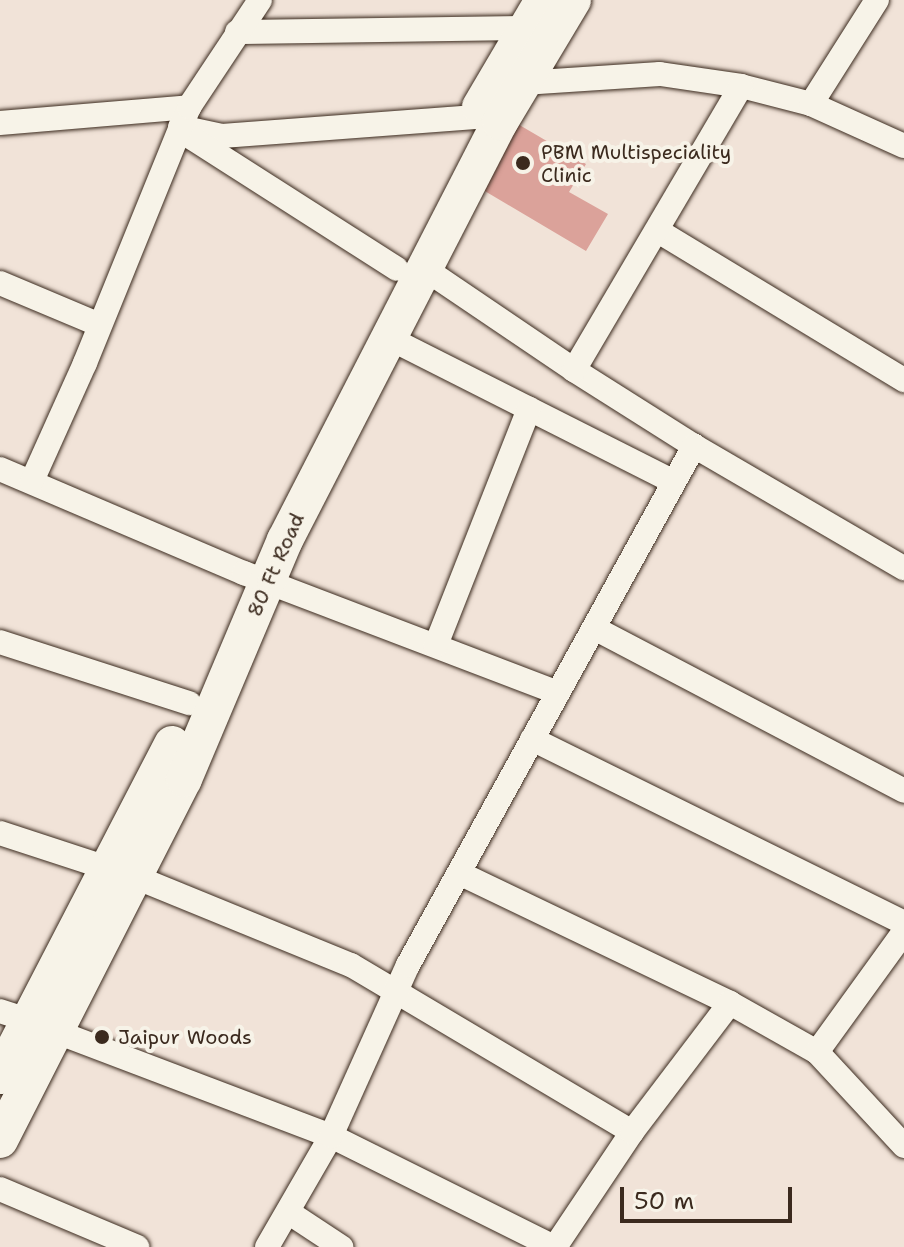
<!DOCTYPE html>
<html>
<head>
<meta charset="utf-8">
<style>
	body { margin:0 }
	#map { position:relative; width:904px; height:1247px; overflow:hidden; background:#f1e3d8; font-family:"Shantell Sans",sans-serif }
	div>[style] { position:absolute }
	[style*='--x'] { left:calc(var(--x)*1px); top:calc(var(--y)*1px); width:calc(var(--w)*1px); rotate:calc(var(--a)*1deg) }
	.building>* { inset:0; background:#dba29a }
	.roads { filter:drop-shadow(0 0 2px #3b2a1e) drop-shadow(0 0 2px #3b2a1e) }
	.street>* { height:24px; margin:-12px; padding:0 12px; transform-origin:12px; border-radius:12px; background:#f7f3e8 }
	.secondary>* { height:36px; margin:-18px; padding:0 18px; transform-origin:18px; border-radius:18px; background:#f7f3e8 }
	.dots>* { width:22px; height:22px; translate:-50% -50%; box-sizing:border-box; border:4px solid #f7f3e8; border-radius:50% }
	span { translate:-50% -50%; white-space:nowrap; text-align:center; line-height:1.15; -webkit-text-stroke:8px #f7f3e8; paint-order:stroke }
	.poi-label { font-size:20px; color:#3b2a1e }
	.left { translate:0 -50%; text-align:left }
	.street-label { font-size:20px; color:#3b2a1e }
	.scale { position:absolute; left:620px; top:1187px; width:172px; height:36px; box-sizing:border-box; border:4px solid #3b2a1e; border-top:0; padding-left:10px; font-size:24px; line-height:28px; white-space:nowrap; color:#3b2a1e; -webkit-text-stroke:6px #f7f3e8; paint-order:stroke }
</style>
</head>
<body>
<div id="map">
	<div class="building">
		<div style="clip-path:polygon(516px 123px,586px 164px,569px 192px,608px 214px,586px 251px,478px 187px)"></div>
	</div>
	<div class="roads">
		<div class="street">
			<div style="--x:237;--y:32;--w:290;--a:-0.8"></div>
			<div style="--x:523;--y:83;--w:137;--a:-3.8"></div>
			<div style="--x:660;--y:74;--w:82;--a:8.4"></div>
			<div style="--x:741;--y:86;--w:72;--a:14.4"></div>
			<div style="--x:811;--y:104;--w:102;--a:24.3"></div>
			<div style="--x:811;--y:104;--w:123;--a:-57.6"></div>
			<div style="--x:0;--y:123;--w:190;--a:-4.8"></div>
			<div style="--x:180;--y:127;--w:43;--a:12.1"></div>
			<div style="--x:222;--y:136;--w:254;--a:-4.3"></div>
			<div style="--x:186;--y:134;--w:250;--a:32.6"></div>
			<div style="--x:658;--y:231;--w:288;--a:31.2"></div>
			<div style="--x:425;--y:269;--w:180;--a:34.1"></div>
			<div style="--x:574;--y:370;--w:142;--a:32.3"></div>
			<div style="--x:694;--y:446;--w:243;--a:30.2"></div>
			<div style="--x:0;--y:283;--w:108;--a:22.8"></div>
			<div style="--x:389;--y:338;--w:319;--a:26.8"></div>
			<div style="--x:574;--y:370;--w:329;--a:-59.5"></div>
			<div style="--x:0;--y:469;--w:265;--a:23.1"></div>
			<div style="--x:244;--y:573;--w:336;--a:20.9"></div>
			<div style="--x:32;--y:481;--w:129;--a:-65.8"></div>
			<div style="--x:85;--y:363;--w:276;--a:-67.9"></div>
			<div style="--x:189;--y:107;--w:128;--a:-56.4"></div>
			<div style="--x:594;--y:628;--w:350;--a:27.7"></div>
			<div style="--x:0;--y:642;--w:199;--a:17.9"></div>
			<div style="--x:436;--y:645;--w:254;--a:-68.5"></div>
			<div style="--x:532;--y:739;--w:415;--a:26.3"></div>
			<div style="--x:0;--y:833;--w:142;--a:18.1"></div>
			<div style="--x:135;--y:877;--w:233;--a:22.2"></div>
			<div style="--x:351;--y:965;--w:327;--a:30.7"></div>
			<div style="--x:459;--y:873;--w:301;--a:25.6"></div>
			<div style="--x:730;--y:1003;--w:100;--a:29.4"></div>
			<div style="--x:817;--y:1052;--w:128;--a:47.2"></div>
			<div style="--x:0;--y:1011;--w:28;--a:18"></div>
			<div style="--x:57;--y:1032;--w:293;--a:20.8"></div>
			<div style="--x:331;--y:1136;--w:249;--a:26.5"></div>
			<div style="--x:817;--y:1052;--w:148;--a:-54.1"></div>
			<div style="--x:0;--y:1189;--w:149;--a:22.9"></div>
			<div style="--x:288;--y:1212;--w:64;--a:33.4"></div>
			<div style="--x:267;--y:1247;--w:128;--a:-60"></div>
			<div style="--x:331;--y:1136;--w:188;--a:-65.8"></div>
			<div style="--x:408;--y:965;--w:593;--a:-61.14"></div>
			<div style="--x:555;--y:1247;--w:138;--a:-56.2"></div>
			<div style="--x:632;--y:1132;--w:162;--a:-52.8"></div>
		</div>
		<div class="secondary">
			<div style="--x:480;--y:107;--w:124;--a:-59.5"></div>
			<div style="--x:0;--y:1076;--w:374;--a:-62.6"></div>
			<div style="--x:0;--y:1140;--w:405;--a:-63"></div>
			<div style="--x:184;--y:779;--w:259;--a:-67.1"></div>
			<div style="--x:285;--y:540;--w:470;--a:-62.8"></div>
			<div style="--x:500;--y:122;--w:142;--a:-59.1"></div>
		</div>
	</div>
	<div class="dots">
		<div style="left:523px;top:163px;background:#3b2a1e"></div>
		<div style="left:102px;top:1037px;background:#3b2a1e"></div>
	</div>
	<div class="poi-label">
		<span class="left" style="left:541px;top:164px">PBM Multispeciality<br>Clinic</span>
		<span class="left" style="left:118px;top:1037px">Jaipur Woods</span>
	</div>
	<div class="street-label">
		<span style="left:276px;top:565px;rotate:-66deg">80 Ft Road</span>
	</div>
	<div class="scale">50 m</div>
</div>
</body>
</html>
